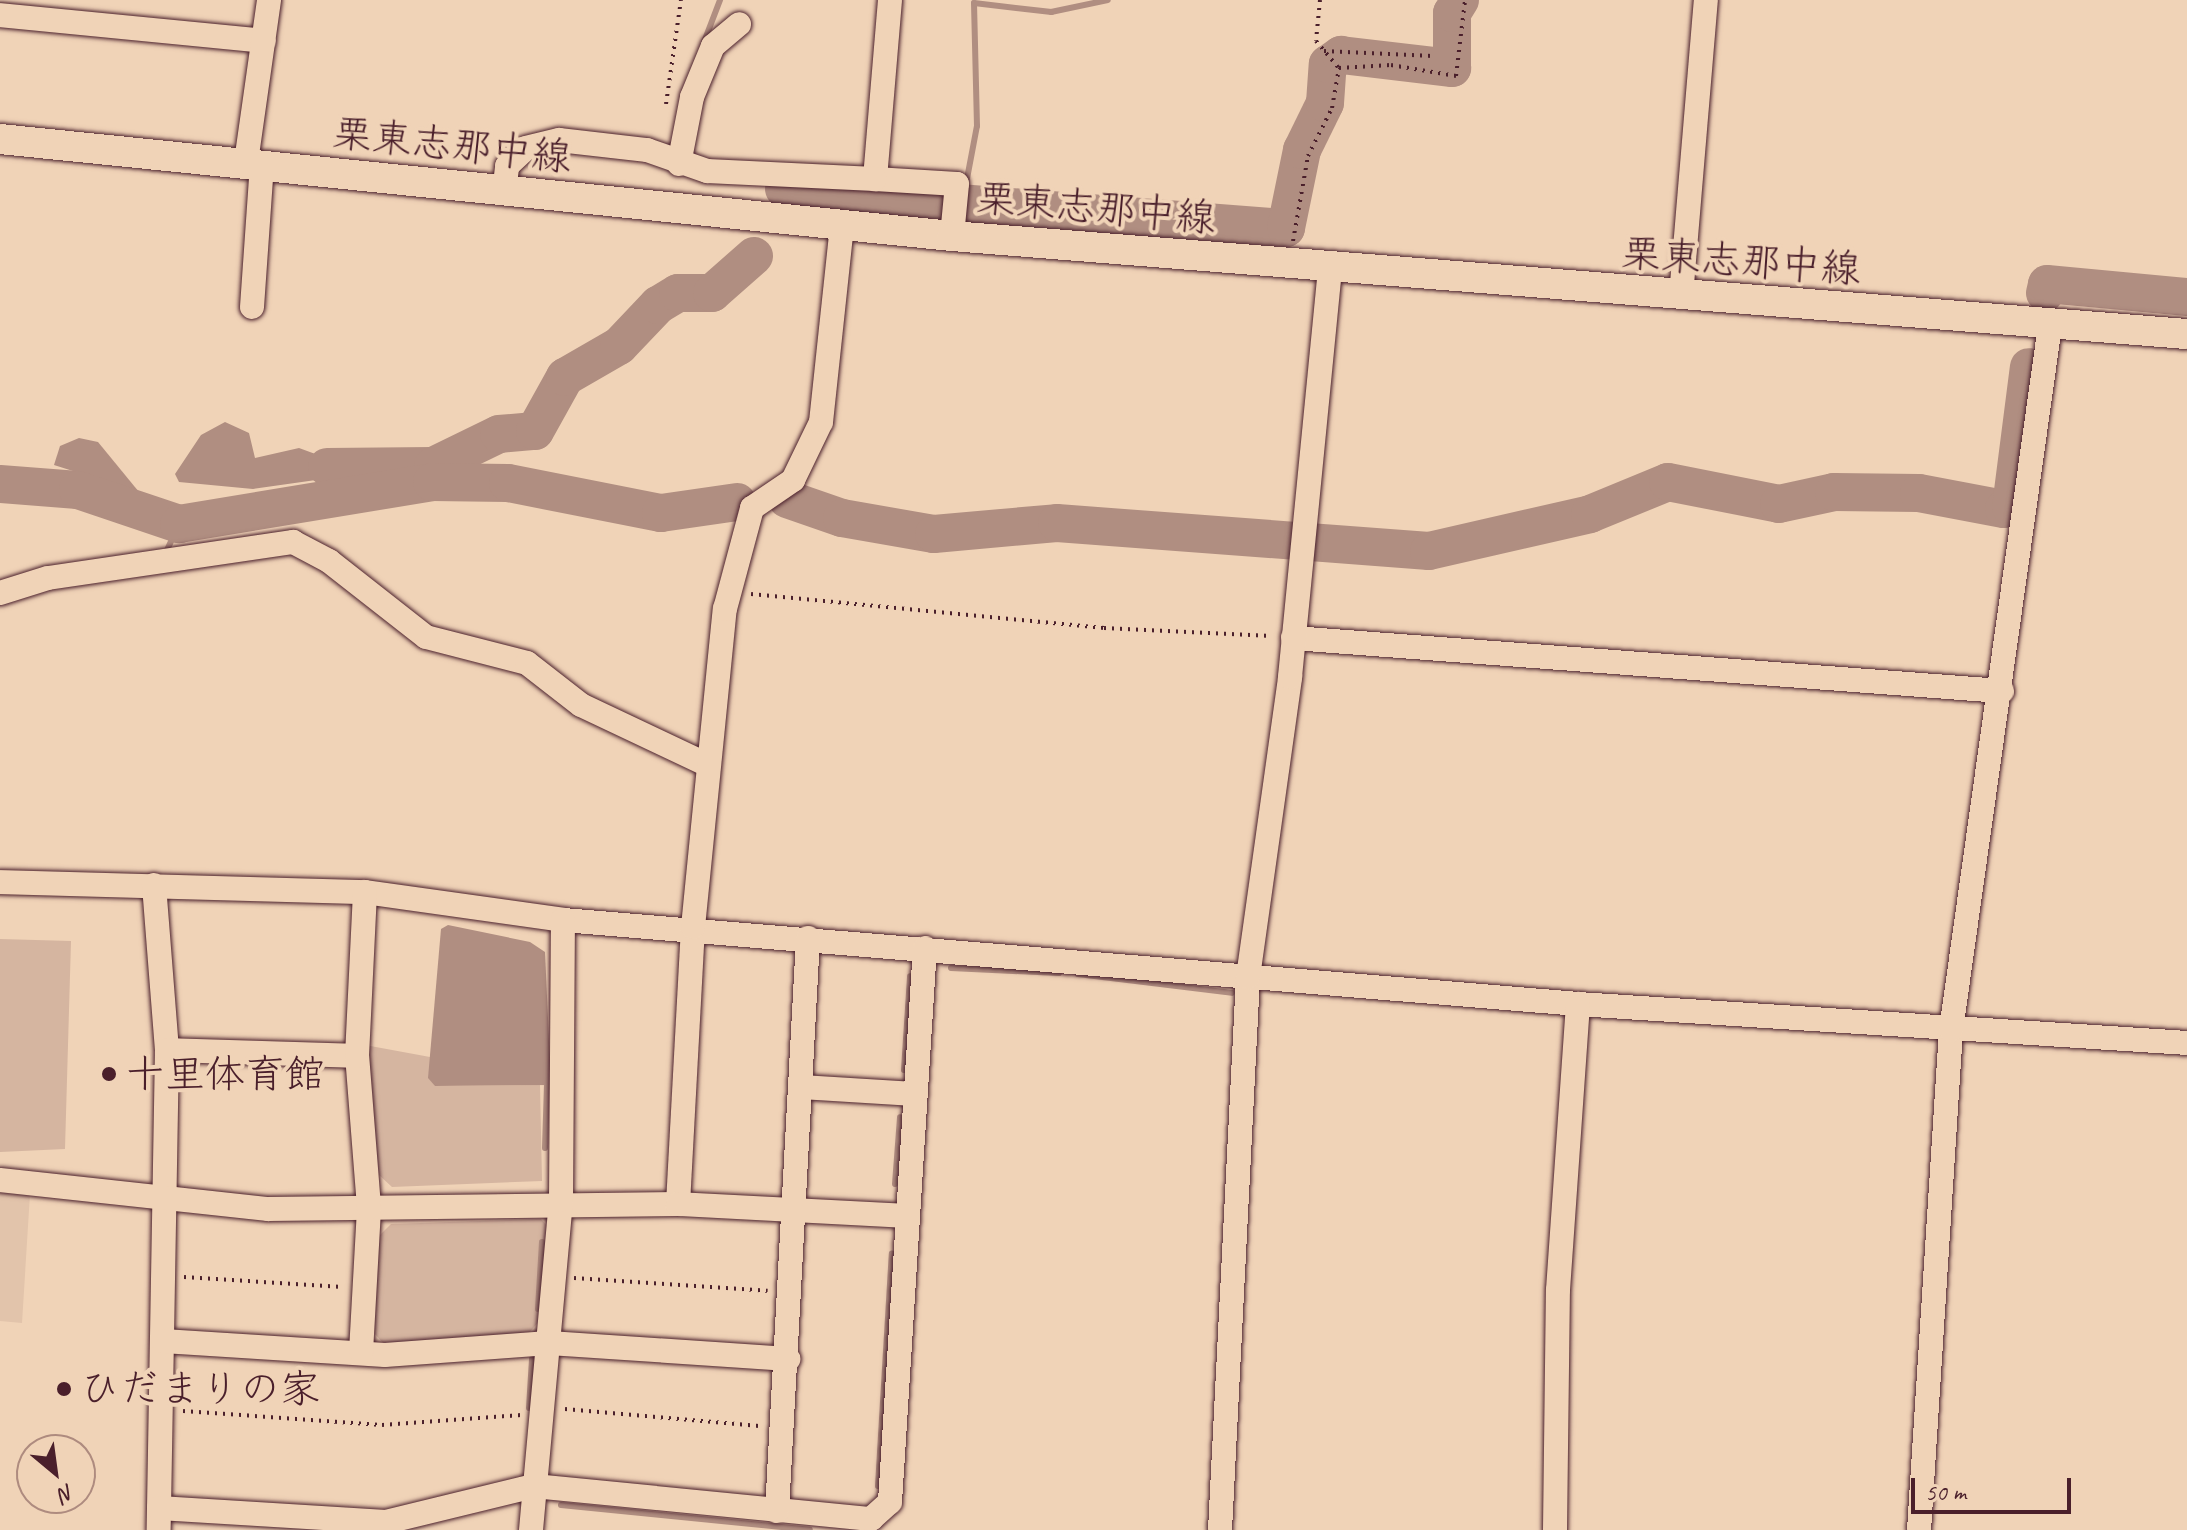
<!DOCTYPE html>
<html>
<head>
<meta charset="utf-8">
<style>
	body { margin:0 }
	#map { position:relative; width:2187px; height:1530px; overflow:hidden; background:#f0d3b7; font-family:Caveat,"Klee One",sans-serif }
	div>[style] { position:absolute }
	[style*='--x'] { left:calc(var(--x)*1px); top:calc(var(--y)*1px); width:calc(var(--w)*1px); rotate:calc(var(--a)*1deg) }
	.built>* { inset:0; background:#e2c4ab }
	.green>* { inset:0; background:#d5b5a0 }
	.water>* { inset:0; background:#b08e81 }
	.stream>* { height:6px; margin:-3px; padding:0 3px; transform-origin:3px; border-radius:3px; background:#b08e81 }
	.river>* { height:38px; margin:-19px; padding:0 19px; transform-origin:19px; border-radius:19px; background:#b08e81 }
	.path>* { height:4px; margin-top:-2px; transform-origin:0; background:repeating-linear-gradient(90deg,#4a1f2b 0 2px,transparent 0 8px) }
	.roads { filter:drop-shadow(0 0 2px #4a1f2b) drop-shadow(0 0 2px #4a1f2b) }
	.minor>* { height:24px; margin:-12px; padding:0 12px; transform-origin:12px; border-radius:12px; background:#f0d3b7 }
	.major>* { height:30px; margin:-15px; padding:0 15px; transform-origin:15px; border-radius:15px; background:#f0d3b7 }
	.dots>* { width:22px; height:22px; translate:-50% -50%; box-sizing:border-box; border:4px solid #f0d3b7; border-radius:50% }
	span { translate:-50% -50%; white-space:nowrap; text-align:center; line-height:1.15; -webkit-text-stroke:8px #f0d3b7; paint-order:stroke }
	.street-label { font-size:40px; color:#4a1f2b }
	.poi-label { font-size:40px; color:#4a1f2b }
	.left { translate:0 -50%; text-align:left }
	.north { position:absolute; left:16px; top:1434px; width:80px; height:80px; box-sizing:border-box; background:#f0d3b7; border:2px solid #ae8b7f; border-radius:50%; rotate:151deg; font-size:22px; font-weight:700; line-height:32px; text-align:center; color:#4a1f2b }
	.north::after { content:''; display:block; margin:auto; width:28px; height:36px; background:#4a1f2b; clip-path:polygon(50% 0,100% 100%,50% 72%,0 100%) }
	.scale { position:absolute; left:1911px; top:1478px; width:160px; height:36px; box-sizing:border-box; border:4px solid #4a1f2b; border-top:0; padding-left:10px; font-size:24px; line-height:28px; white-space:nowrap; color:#4a1f2b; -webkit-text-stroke:6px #f0d3b7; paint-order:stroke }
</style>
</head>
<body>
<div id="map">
	<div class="built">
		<div style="clip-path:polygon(0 1193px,30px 1194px,22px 1323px,0 1321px)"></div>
	</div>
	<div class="green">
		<div style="clip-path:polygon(0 939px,71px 941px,65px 1149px,0 1152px)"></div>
		<div style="clip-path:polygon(365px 1045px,430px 1057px,435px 1086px,540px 1085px,542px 1181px,392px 1187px,379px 1175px)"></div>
		<div style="clip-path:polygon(541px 1219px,551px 1230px,541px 1319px,528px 1334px,385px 1345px,373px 1332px,378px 1237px,391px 1224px)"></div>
	</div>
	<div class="water">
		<div style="clip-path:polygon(225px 422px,249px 433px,255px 458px,299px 448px,329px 459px,323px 479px,253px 489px,179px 482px,175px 474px,201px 435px)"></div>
		<div style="clip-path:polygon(79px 438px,98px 442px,139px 492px,54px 465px,60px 446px)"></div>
		<div style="clip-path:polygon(448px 925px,530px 942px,545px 952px,551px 1085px,435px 1086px,428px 1078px,441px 929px)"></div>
	</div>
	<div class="stream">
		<div style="--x:704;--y:42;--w:45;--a:-69.1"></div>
		<div style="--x:966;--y:184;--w:59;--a:-79.3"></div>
		<div style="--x:977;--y:126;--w:123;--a:-91.4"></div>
		<div style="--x:974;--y:3;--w:78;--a:6.7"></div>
		<div style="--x:1051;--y:12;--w:58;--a:-11.9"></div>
		<div style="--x:167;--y:550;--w:29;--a:-65"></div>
		<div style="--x:951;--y:968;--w:108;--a:2.7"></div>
		<div style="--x:1078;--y:974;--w:155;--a:7"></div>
		<div style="--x:904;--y:1070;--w:94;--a:-86.3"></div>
		<div style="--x:545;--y:1148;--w:63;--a:-88.2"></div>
		<div style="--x:895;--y:1184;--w:67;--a:-85.7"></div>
		<div style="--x:538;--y:1309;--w:67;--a:-86.6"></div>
		<div style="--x:529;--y:1408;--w:49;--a:-86.5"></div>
		<div style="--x:878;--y:1486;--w:233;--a:-86.6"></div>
		<div style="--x:561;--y:1505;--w:250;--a:5.7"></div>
	</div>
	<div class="river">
		<div style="--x:784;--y:189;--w:153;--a:4.5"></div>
		<div style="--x:959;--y:203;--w:328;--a:4.4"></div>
		<div style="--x:1286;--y:228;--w:80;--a:-78.4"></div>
		<div style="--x:1302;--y:150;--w:52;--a:-63.9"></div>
		<div style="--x:1325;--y:103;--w:39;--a:-86"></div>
		<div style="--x:1328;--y:64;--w:16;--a:-35"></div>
		<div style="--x:1341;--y:55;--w:112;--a:6.7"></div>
		<div style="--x:1452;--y:68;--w:55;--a:-90"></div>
		<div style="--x:1452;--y:13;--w:15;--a:-58"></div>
		<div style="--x:2045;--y:293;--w:9;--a:-77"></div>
		<div style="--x:2047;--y:284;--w:141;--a:5.3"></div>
		<div style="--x:327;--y:467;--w:106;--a:-0.5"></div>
		<div style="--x:433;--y:466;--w:73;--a:-25.9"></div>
		<div style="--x:499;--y:434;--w:36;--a:-5"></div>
		<div style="--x:535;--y:431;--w:62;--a:-60.9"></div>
		<div style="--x:565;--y:377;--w:62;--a:-29.9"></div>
		<div style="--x:619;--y:346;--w:57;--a:-46.4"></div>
		<div style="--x:658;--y:305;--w:23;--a:-31"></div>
		<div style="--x:678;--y:293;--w:34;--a:0"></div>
		<div style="--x:712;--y:293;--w:56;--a:-41.4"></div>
		<div style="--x:0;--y:484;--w:78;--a:4.4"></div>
		<div style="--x:78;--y:490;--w:107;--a:18.6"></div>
		<div style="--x:179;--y:524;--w:256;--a:-9.4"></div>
		<div style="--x:432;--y:482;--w:76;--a:0.8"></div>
		<div style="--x:508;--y:483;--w:156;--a:11.1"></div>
		<div style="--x:661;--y:513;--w:77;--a:-8.2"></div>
		<div style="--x:787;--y:499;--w:58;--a:19.1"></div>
		<div style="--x:842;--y:518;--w:93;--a:9.9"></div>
		<div style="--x:934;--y:534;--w:123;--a:-5.1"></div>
		<div style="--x:1057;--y:523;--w:373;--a:4.3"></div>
		<div style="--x:1429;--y:551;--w:165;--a:-12.9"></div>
		<div style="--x:1590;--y:514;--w:84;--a:-22.3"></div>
		<div style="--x:1668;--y:482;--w:113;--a:11.2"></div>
		<div style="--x:1779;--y:504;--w:56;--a:-12.3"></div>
		<div style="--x:1834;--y:492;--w:85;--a:0.7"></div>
		<div style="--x:1919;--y:493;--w:86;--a:10.7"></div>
		<div style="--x:2004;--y:509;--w:7;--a:-16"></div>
		<div style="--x:2011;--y:507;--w:141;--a:-82.7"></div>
	</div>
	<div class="path">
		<div style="--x:1320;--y:0;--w:41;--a:95.6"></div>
		<div style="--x:1316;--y:41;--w:35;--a:50"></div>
		<div style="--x:1324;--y:51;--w:109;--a:2.6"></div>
		<div style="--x:666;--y:104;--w:105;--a:-81.8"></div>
		<div style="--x:1293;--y:241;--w:86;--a:-80"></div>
		<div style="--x:1308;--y:156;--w:54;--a:-63.4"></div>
		<div style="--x:1332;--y:108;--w:41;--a:-80.1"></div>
		<div style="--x:1339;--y:68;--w:52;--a:-3.3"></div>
		<div style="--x:1391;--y:65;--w:66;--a:9.6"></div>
		<div style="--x:1456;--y:76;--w:77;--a:-83.2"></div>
		<div style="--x:751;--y:594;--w:355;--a:5.5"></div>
		<div style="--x:1104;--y:628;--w:168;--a:2.7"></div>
		<div style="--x:184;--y:1277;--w:159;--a:3.6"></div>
		<div style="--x:574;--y:1278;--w:194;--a:3.8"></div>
		<div style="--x:565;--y:1409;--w:195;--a:5"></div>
		<div style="--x:183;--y:1411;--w:199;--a:4"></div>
		<div style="--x:382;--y:1425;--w:140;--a:-4.1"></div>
	</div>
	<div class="roads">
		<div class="minor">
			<div style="--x:890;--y:0;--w:180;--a:94.8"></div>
			<div style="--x:875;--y:179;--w:82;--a:3.5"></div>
			<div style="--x:957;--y:184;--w:52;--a:95.5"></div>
			<div style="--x:0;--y:15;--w:265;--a:5.6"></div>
			<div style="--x:246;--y:162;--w:164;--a:-81.9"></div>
			<div style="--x:679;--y:164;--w:68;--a:-79"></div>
			<div style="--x:692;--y:97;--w:55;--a:-67.6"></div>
			<div style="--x:713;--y:46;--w:34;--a:-40"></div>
			<div style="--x:504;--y:192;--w:26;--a:-83"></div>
			<div style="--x:507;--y:166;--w:26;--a:-43"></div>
			<div style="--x:526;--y:148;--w:34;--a:-14"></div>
			<div style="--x:559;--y:140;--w:89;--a:6.5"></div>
			<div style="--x:647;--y:150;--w:64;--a:19.3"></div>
			<div style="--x:707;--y:171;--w:168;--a:2.7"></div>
			<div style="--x:1681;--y:296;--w:297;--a:-85.2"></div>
			<div style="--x:252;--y:307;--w:143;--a:-86"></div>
			<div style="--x:0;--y:593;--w:50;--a:-17.4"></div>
			<div style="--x:48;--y:578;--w:248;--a:-8.4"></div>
			<div style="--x:293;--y:542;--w:41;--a:27.8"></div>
			<div style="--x:329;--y:561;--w:123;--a:38.1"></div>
			<div style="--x:426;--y:637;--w:104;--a:14.4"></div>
			<div style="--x:527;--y:663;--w:68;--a:37.9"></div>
			<div style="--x:581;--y:705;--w:138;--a:25.3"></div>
			<div style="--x:1293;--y:638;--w:711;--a:4.28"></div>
			<div style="--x:0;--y:882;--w:365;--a:1.6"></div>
			<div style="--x:365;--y:892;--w:200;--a:8"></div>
			<div style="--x:563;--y:920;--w:1018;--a:4.73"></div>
			<div style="--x:1578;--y:1004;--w:610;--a:3.66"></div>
			<div style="--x:154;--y:885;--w:166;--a:85.5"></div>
			<div style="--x:167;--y:1050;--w:480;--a:91"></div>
			<div style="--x:167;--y:1050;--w:190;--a:1.8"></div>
			<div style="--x:801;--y:1087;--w:114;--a:3.5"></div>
			<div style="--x:0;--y:1180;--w:270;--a:6.2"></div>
			<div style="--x:268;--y:1209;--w:410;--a:-0.7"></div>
			<div style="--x:678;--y:1204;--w:277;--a:-86.9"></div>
			<div style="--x:693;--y:927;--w:320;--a:-84.3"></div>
			<div style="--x:725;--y:609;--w:105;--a:-75"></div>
			<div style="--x:752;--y:508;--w:50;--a:-34.3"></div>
			<div style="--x:793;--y:480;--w:64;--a:-64.2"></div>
			<div style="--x:821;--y:422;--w:198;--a:-83.9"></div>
			<div style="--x:678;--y:1204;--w:228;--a:3"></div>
			<div style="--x:163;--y:1341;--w:222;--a:3.6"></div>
			<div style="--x:385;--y:1355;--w:164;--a:-4.2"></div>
			<div style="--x:549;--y:1343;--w:240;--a:3.8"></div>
			<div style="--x:361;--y:1352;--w:145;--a:-86.8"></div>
			<div style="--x:369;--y:1207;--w:151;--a:-94.5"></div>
			<div style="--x:357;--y:1056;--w:164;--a:-87.2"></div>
			<div style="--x:159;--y:1508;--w:227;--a:3.5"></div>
			<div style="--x:386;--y:1522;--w:152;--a:-13.7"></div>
			<div style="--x:534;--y:1486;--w:339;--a:5.6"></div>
			<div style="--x:871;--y:1519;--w:25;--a:-42"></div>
			<div style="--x:890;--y:1502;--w:555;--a:-86.39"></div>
			<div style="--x:777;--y:1511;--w:574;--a:-86.9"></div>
			<div style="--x:531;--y:1530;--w:331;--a:-84.8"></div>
			<div style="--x:561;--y:1200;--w:280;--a:-89.6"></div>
			<div style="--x:1220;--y:1530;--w:554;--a:-87.1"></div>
			<div style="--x:1248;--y:977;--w:303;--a:-82"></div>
			<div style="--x:1290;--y:677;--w:410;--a:-84.4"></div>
			<div style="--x:1555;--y:1530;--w:240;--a:-89.3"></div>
			<div style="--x:1558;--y:1290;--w:287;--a:-86"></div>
			<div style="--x:1919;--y:1530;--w:501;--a:-86.34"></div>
			<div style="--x:1951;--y:1030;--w:711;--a:-82"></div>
		</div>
		<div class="major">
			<div style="--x:0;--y:139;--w:957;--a:5.82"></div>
			<div style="--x:952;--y:236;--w:1239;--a:4.54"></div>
		</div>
	</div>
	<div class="dots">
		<div style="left:109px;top:1074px;background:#4a1f2b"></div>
		<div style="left:64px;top:1389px;background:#4a1f2b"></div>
	</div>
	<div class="street-label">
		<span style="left:452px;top:145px;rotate:6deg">栗東志那中線</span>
		<span style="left:1096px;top:208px;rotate:5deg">栗東志那中線</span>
		<span style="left:1741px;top:261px;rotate:4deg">栗東志那中線</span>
	</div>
	<div class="poi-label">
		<span class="left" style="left:125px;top:1074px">十里体育館</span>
		<span class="left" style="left:80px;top:1389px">ひだまりの家</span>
	</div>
	<div class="north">N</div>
	<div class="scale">50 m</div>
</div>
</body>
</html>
